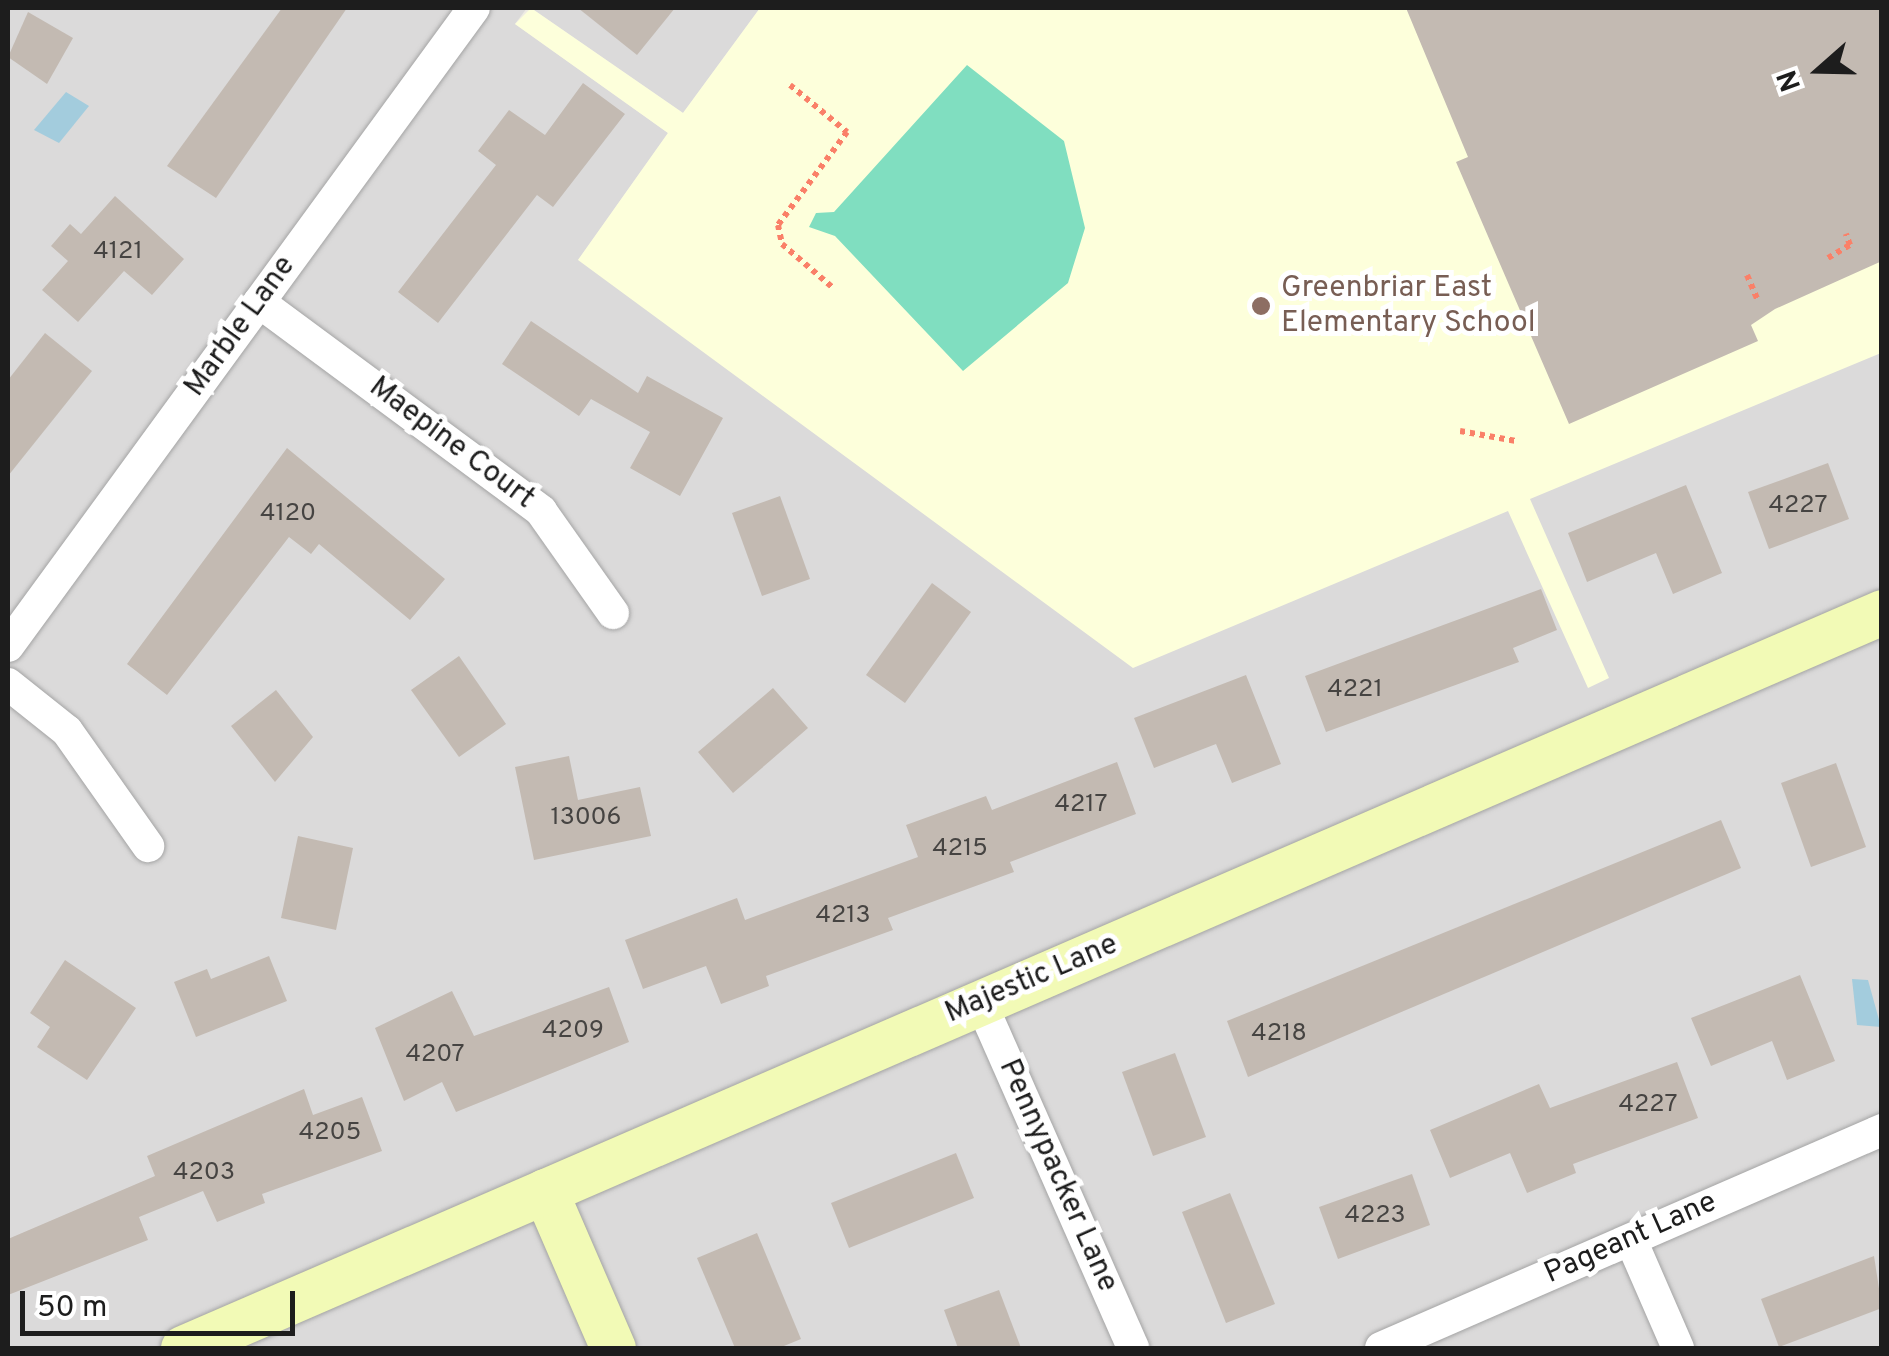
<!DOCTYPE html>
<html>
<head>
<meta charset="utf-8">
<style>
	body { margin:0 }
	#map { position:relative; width:1889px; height:1356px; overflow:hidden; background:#eeebe3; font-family:Overpass,sans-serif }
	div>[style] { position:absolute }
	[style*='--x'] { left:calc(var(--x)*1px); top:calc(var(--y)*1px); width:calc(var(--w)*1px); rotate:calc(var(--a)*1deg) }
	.residential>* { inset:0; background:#dbdada }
	.education>* { inset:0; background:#fdffdb }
	.pitch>* { inset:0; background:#80dec0 }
	.water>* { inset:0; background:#a3ccdd }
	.building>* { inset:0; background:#c3bab2 }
	.path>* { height:6px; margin-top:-3px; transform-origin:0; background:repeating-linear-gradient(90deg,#fa8068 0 5px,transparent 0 10px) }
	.roads { filter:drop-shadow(0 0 2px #a4a4a4) drop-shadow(0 0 2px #a4a4a4) }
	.street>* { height:32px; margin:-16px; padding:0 16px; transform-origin:16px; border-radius:16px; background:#fff }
	.secondary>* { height:45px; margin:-22.5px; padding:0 22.5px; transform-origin:22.5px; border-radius:22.5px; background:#f2fab6 }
	.dots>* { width:28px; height:28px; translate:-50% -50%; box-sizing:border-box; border:5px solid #fff; border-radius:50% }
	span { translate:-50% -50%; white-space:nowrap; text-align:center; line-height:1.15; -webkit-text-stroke:10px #fff; paint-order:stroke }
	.number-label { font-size:25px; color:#464442 }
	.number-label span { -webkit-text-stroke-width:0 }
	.education-label { font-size:30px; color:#785e54 }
	.left { translate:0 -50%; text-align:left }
	.street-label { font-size:30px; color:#1d1d1d }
	.frame { position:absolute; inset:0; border:10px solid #1d1d1d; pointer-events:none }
	.north { position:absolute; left:1769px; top:20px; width:100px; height:100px; -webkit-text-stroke:8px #fff; paint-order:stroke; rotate:250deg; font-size:28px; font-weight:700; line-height:40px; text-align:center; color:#1d1d1d }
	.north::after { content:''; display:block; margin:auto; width:35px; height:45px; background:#1d1d1d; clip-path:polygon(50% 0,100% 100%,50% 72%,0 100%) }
	.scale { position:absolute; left:20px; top:1291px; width:275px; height:45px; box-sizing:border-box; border:5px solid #1d1d1d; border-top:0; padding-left:12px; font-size:30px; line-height:35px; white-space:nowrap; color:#1d1d1d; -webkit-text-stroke:8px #fff; paint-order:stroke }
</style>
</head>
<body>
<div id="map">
	<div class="residential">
		<div style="clip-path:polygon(8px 8px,527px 8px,515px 24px,668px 133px,578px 260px,1881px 331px,1881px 1348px,8px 1348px)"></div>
		<div style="clip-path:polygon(531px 8px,760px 8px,683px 113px)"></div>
	</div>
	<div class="education">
		<div style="clip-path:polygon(531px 8px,683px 113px,760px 8px,1881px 8px,1881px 353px,1530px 499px,1609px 678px,1588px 688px,1508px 511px,1133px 668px,578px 260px,668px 133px,515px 24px)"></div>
	</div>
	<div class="pitch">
		<div style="clip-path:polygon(967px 65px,1064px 141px,1085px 228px,1068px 283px,963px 371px,835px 236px,809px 227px,816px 213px,834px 212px)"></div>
	</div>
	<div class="water">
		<div style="clip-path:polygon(66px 92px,89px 106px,59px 143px,34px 130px)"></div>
		<div style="clip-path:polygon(1852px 979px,1868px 980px,1881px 1027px,1857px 1025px)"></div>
	</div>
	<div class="building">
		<div style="clip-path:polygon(282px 8px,347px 8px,216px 198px,167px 166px)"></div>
		<div style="clip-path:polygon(578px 8px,675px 8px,637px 55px)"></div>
		<div style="clip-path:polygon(1406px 8px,1882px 8px,1882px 261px,1775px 309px,1751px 325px,1758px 341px,1569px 424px,1456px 162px,1468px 157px)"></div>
		<div style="clip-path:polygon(28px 12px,73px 38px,47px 84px,8px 57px)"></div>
		<div style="clip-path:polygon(583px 83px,625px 114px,553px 207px,537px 195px,438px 323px,398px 292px,496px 165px,478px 151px,509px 110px,545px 135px)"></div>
		<div style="clip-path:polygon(115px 196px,184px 259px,152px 295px,124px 271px,78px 322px,42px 290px,68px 261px,51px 246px,70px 224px,81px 234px)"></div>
		<div style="clip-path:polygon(531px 321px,638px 393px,647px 376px,723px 418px,680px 496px,630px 468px,650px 432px,591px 399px,579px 416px,502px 364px)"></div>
		<div style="clip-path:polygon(45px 333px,92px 371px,8px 476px,8px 380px)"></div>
		<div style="clip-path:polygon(287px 448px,445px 579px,410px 620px,319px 544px,311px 554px,289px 537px,167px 695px,127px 664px)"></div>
		<div style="clip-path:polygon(1828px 463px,1849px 519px,1769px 549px,1748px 492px)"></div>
		<div style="clip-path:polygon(1686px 485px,1722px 573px,1673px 594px,1656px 553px,1587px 582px,1568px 533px)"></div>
		<div style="clip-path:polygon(780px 496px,810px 579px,762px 596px,732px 513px)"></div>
		<div style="clip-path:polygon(932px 583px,971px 612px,905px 703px,866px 675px)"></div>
		<div style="clip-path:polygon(1541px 589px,1557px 630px,1513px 648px,1519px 662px,1326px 732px,1305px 676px)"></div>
		<div style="clip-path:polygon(459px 656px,506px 724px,459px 757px,411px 690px)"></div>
		<div style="clip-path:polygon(1246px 675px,1281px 764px,1232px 783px,1216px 744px,1154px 768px,1134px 718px)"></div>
		<div style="clip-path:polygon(773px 688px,808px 728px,733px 793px,698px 752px)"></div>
		<div style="clip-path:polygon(276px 690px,313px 737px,275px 782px,231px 726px)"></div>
		<div style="clip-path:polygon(569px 756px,578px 800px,640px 787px,651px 836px,534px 860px,515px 767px)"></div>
		<div style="clip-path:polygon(1117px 762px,1136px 814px,1010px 862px,1014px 872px,888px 918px,893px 930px,766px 976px,769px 986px,721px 1004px,706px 966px,643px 989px,625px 940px,737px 898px,745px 920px,918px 857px,906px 825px,986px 796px,992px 810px)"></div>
		<div style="clip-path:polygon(1836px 763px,1866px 847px,1811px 867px,1781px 783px)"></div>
		<div style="clip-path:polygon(1721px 820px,1741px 868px,1248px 1077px,1227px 1021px)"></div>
		<div style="clip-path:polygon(298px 836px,353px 848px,336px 930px,281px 918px)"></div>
		<div style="clip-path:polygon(269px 956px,287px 1001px,196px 1037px,174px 982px,207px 969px,211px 979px)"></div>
		<div style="clip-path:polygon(65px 960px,136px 1008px,87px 1080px,37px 1047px,50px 1027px,30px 1013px)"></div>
		<div style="clip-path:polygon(1800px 975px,1835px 1061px,1787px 1080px,1772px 1041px,1711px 1066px,1691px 1018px)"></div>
		<div style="clip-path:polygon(609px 987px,629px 1042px,456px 1112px,442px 1082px,404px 1101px,375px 1028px,452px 991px,474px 1036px)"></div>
		<div style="clip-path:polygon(1175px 1053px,1206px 1137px,1153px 1156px,1122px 1072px)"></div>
		<div style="clip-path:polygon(1677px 1062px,1698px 1118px,1573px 1164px,1576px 1173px,1527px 1193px,1510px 1153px,1450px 1178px,1430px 1130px,1539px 1084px,1550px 1108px)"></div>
		<div style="clip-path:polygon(304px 1089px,313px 1115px,362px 1097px,382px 1151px,262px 1194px,265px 1203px,217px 1222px,203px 1191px,139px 1217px,148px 1240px,8px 1295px,8px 1239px,155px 1176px,147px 1156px)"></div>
		<div style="clip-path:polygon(956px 1153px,974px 1198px,849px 1248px,831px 1203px)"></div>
		<div style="clip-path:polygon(1412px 1174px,1430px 1225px,1338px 1259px,1319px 1207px)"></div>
		<div style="clip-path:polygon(1230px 1193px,1275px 1304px,1226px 1323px,1182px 1212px)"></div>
		<div style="clip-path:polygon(757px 1233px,801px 1339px,779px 1348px,735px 1348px,697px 1258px)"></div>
		<div style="clip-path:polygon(1874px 1256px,1882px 1308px,1779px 1347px,1761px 1299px)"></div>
		<div style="clip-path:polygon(999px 1290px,1021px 1348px,958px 1348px,944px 1310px)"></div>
	</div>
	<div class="path">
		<div style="--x:790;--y:85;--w:74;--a:39.5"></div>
		<div style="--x:847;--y:132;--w:116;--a:126.6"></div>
		<div style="--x:778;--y:225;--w:19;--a:78"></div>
		<div style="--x:782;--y:244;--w:66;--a:40.7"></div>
		<div style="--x:1828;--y:258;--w:26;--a:-31"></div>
		<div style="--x:1850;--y:245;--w:12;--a:-110"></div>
		<div style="--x:1747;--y:275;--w:28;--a:67"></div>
		<div style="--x:1460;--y:431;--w:57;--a:10.1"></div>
	</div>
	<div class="roads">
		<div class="street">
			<div style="--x:259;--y:302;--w:351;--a:36.5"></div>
			<div style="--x:541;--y:511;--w:125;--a:54.8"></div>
			<div style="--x:8;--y:646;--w:790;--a:-53.86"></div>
			<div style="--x:8;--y:684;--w:75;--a:38.5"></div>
			<div style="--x:67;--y:731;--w:141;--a:54.8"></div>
			<div style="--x:981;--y:1003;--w:377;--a:66.2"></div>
			<div style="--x:1631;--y:1240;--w:118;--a:66.5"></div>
			<div style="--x:1381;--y:1348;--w:546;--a:-23.52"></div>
		</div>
		<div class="secondary">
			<div style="--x:545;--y:1191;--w:171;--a:66.6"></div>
			<div style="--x:183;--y:1348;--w:1852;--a:-23.42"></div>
		</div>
	</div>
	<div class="dots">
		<div style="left:1261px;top:306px;background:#8d6e63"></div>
	</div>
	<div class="number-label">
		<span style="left:118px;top:252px">4121</span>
		<span style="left:1798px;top:506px">4227</span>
		<span style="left:288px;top:514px">4120</span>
		<span style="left:1355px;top:690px">4221</span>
		<span style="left:1081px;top:805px">4217</span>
		<span style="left:586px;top:818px">13006</span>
		<span style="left:960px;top:849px">4215</span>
		<span style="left:843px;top:916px">4213</span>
		<span style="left:573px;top:1031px">4209</span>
		<span style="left:1279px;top:1034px">4218</span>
		<span style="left:435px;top:1055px">4207</span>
		<span style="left:1648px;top:1105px">4227</span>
		<span style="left:330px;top:1133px">4205</span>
		<span style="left:204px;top:1173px">4203</span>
		<span style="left:1375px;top:1216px">4223</span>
	</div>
	<div class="education-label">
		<span class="left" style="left:1281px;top:306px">Greenbriar East<br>Elementary School</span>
	</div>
	<div class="street-label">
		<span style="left:241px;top:327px;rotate:-54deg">Marble Lane</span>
		<span style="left:451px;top:444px;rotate:37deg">Maepine Court</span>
		<span style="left:1032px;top:980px;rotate:-23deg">Majestic Lane</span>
		<span style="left:1057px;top:1176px;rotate:66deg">Pennypacker Lane</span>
		<span style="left:1631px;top:1239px;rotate:-24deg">Pageant Lane</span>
	</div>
	<div class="frame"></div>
	<div class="north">N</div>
	<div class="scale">50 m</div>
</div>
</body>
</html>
